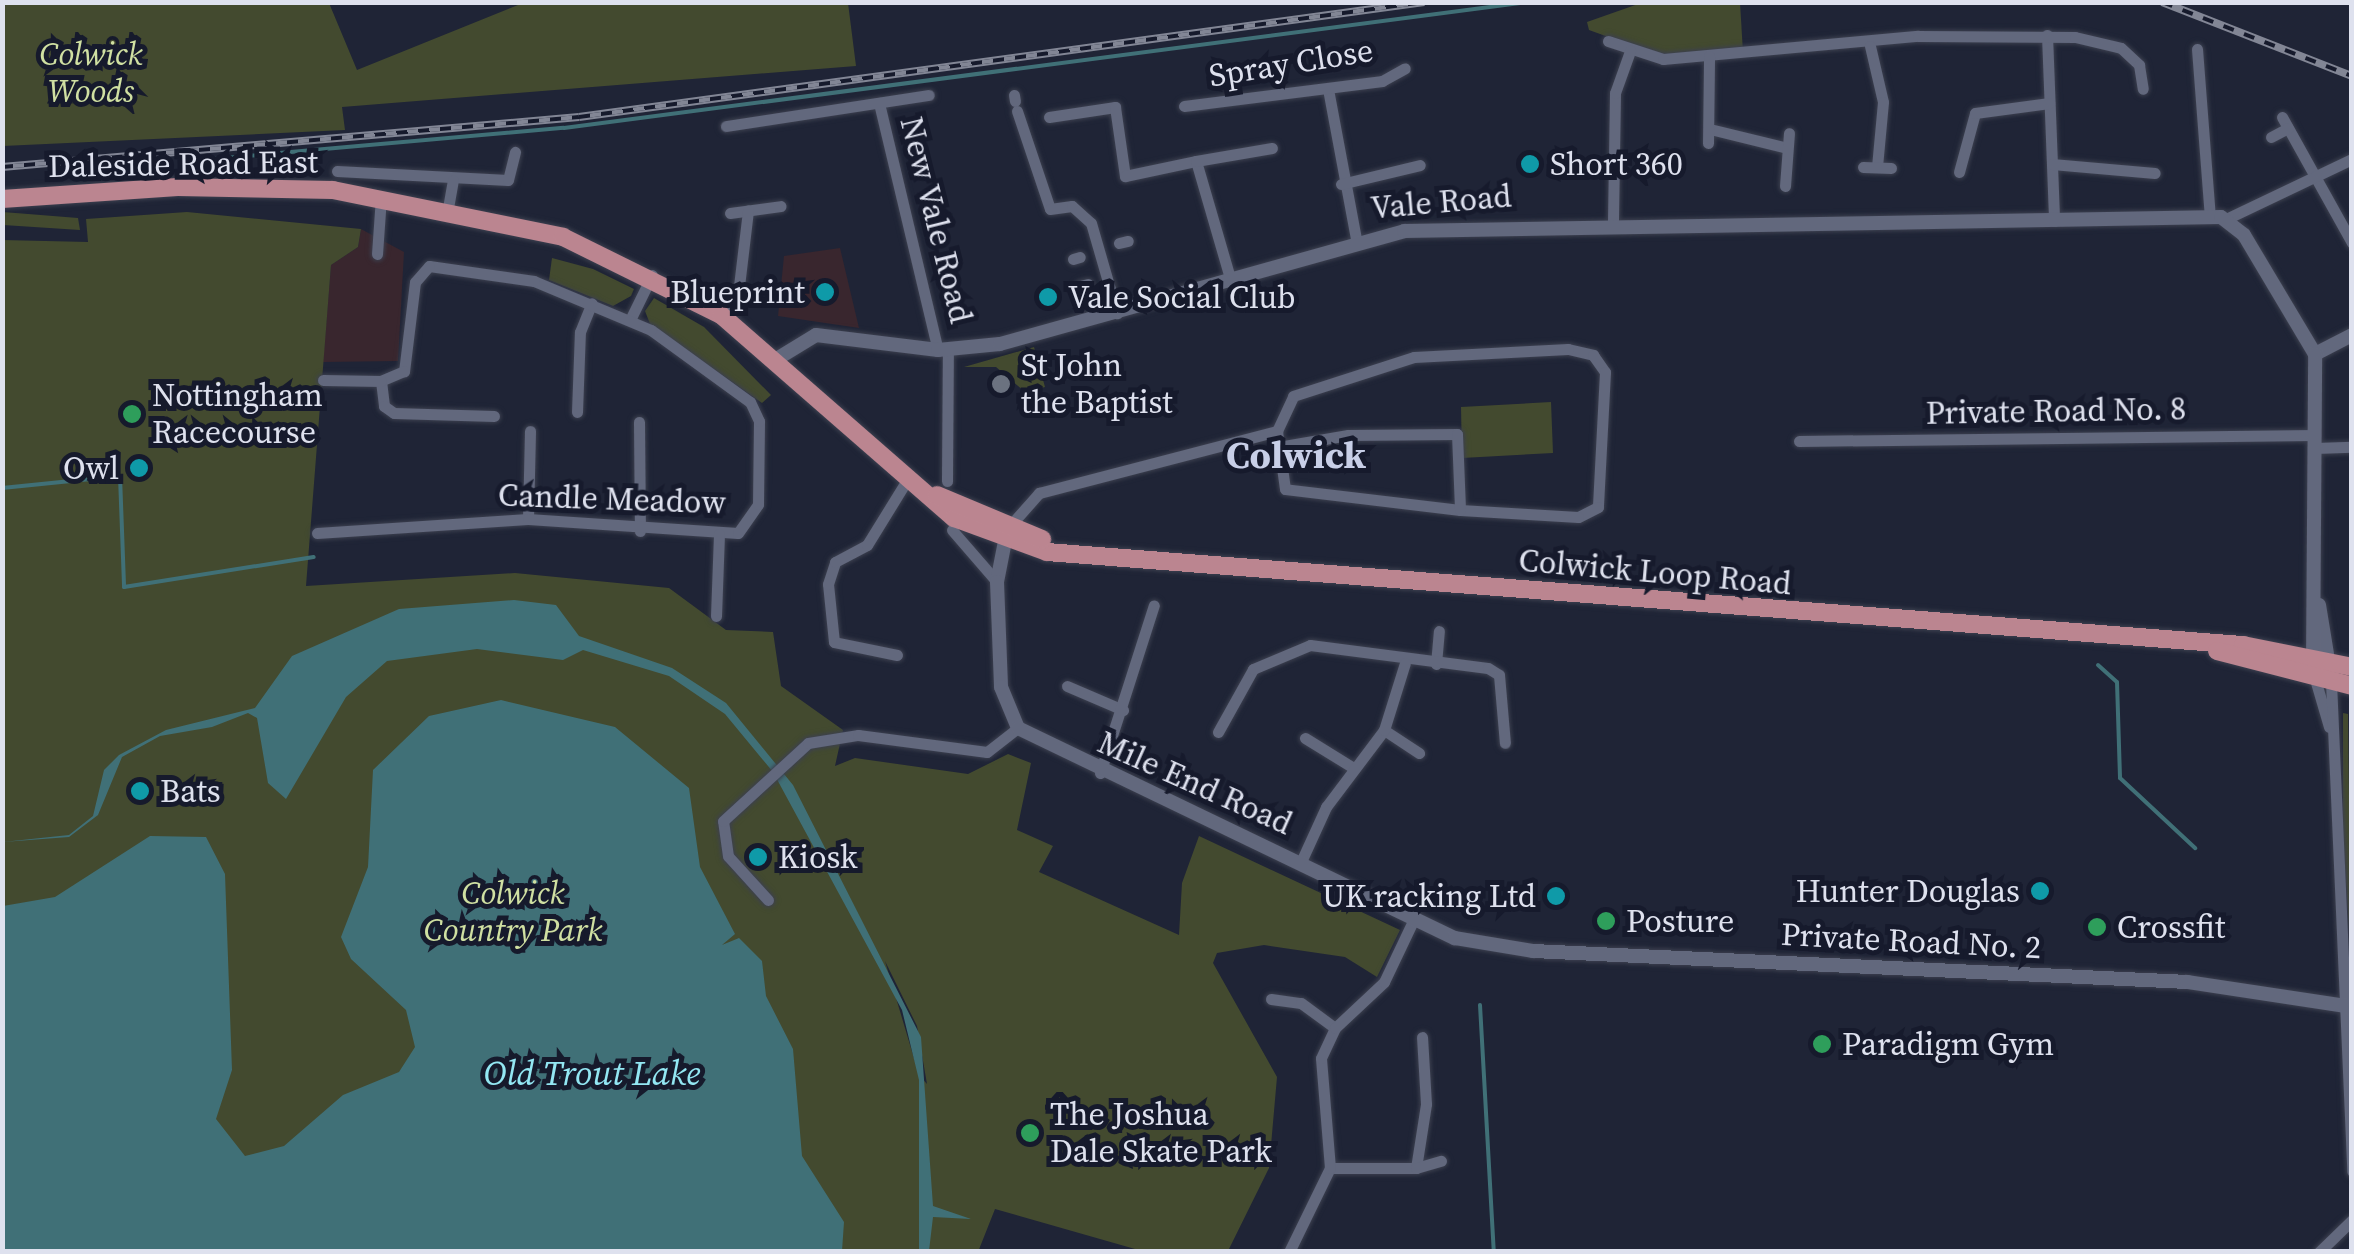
<!DOCTYPE html>
<html>
<head>
<meta charset="utf-8">
<style>
	body { margin:0 }
	#map { position:relative; width:2354px; height:1254px; overflow:hidden; background:#1f2436; font-family:"Source Serif 4",serif }
	div>[style] { position:absolute }
	[style*='--x'] { left:calc(var(--x)*1px); top:calc(var(--y)*1px); width:calc(var(--w)*1px); rotate:calc(var(--a)*1deg) }
	.commercial>* { inset:0; background:#39262e }
	.green>* { inset:0; background:#434a2f }
	.water>* { inset:0; background:#407077 }
	.stream>* { height:4px; margin:-2px; padding:0 2px; transform-origin:2px; border-radius:2px; background:#407077 }
	.roads { filter:drop-shadow(0 0 2px #3c404f) drop-shadow(0 0 2px #3c404f) }
	.minor>* { height:11px; margin:-5.5px; padding:0 5.5px; transform-origin:5.5px; border-radius:5.5px; background:#62687d }
	.tertiary>* { height:14px; margin:-7px; padding:0 7px; transform-origin:7px; border-radius:7px; background:#62687d }
	.primary>* { height:18px; margin:-9px; padding:0 9px; transform-origin:9px; border-radius:9px; background:#bb8590 }
	.rail>* { height:8px; margin-top:-4px; transform-origin:0; background:repeating-linear-gradient(90deg,#161a2c 0 11px,#828695 0 22px); box-sizing:border-box; border-block:2px solid #828695 }
	.dots>* { width:28px; height:28px; translate:-50% -50%; box-sizing:border-box; border:5px solid #161a2c; border-radius:50% }
	span { translate:-50% -50%; white-space:nowrap; text-align:center; line-height:1.15; -webkit-text-stroke:10px #161a2c; paint-order:stroke }
	.park-label { font-size:32px; color:#d0e0a2; font-style:italic }
	.street-label { font-size:32px; color:#dee1ee }
	.poi-label { font-size:32px; color:#dee1ee }
	.left { translate:0 -50%; text-align:left }
	.right { translate:-100% -50%; text-align:right }
	.water-label { font-size:35px; color:#93e7f3; font-style:italic }
	.quarter-label { font-size:38px; color:#c8cfe7; font-weight:700 }
	.frame { position:absolute; inset:0; border:5px solid #dee1ee; pointer-events:none }
</style>
</head>
<body>
<div id="map">
	<div class="commercial">
		<div style="clip-path:polygon(361px 229px,404px 252px,398px 361px,323px 362px,331px 265px,358px 247px)"></div>
		<div style="clip-path:polygon(840px 248px,859px 328px,778px 316px,784px 256px)"></div>
	</div>
	<div class="green">
		<div style="clip-path:polygon(2px 3px,329px 3px,357px 70px,523px 3px,848px 3px,856px 66px,342px 107px,345px 130px,3px 146px)"></div>
		<div style="clip-path:polygon(1641px 3px,1740px 3px,1743px 52px,1655px 54px,1589px 30px,1587px 22px)"></div>
		<div style="clip-path:polygon(3px 212px,78px 218px,80px 230px,3px 225px)"></div>
		<div style="clip-path:polygon(evenodd,187px 212px,361px 229px,358px 247px,331px 265px,306px 586px,515px 573px,669px 588px,726px 630px,773px 632px,781px 686px,843px 730px,835px 766px,855px 758px,968px 774px,1008px 754px,1031px 763px,1017px 830px,1053px 846px,1039px 872px,1179px 935px,1182px 883px,1199px 836px,1400px 930px,1377px 977px,1345px 957px,1264px 945px,1217px 953px,1213px 963px,1277px 1077px,1269px 1168px,1228px 1251px,1142px 1251px,995px 1209px,978px 1252px,3px 1251px,2px 240px,88px 242px,86px 219px,187px 212px,885px 961px,917px 1026px,927px 1084px,919px 1075px,885px 961px)"></div>
		<div style="clip-path:polygon(552px 258px,593px 269px,634px 289px,631px 296px,613px 306px,549px 280px)"></div>
		<div style="clip-path:polygon(654px 298px,704px 327px,771px 395px,762px 403px,650px 324px,645px 311px)"></div>
		<div style="clip-path:polygon(1034px 347px,1045px 387px,1025px 392px,996px 367px,964px 367px)"></div>
		<div style="clip-path:polygon(1551px 402px,1553px 453px,1462px 458px,1461px 407px)"></div>
		<div style="clip-path:polygon(2343px 713px,2348px 714px,2351px 962px,2343px 835px)"></div>
	</div>
	<div class="water">
		<div style="clip-path:polygon(514px 600px,556px 605px,579px 636px,672px 668px,726px 703px,793px 785px,921px 1037px,933px 1206px,971px 1219px,933px 1217px,929px 1251px,919px 1251px,919px 1080px,902px 1010px,773px 772px,725px 714px,669px 676px,583px 650px,563px 660px,477px 649px,387px 661px,346px 697px,286px 799px,268px 783px,257px 718px,248px 713px,212px 727px,160px 736px,122px 757px,98px 815px,69px 837px,3px 842px,69px 835px,93px 816px,104px 770px,119px 755px,166px 730px,255px 708px,292px 656px,399px 609px)"></div>
		<div style="clip-path:polygon(501px 700px,615px 727px,689px 788px,700px 867px,735px 934px,722px 945px,739px 938px,762px 961px,766px 996px,793px 1049px,802px 1156px,844px 1222px,842px 1251px,3px 1251px,3px 906px,55px 897px,150px 836px,206px 837px,225px 874px,232px 1070px,216px 1119px,245px 1156px,284px 1146px,343px 1095px,399px 1072px,415px 1047px,406px 1010px,351px 959px,341px 937px,368px 867px,373px 770px,429px 716px)"></div>
	</div>
	<div class="stream">
		<div style="--x:202;--y:160;--w:363;--a:-5.1"></div>
		<div style="--x:564;--y:128;--w:971;--a:-7.45"></div>
		<div style="--x:2;--y:488;--w:119;--a:-5.8"></div>
		<div style="--x:120;--y:476;--w:111;--a:87.9"></div>
		<div style="--x:124;--y:587;--w:192;--a:-9"></div>
		<div style="--x:2098;--y:665;--w:25;--a:42"></div>
		<div style="--x:2117;--y:682;--w:96;--a:88.2"></div>
		<div style="--x:2120;--y:778;--w:103;--a:43"></div>
		<div style="--x:1480;--y:1005;--w:247;--a:86.8"></div>
	</div>
	<div class="roads">
		<div class="minor">
			<div style="--x:2047;--y:35;--w:186;--a:87.8"></div>
			<div style="--x:1608;--y:41;--w:58;--a:18.1"></div>
			<div style="--x:1663;--y:59;--w:256;--a:-5.2"></div>
			<div style="--x:1918;--y:36;--w:157;--a:0.4"></div>
			<div style="--x:2075;--y:37;--w:47;--a:13.4"></div>
			<div style="--x:2121;--y:48;--w:25;--a:43"></div>
			<div style="--x:2139;--y:65;--w:24;--a:81"></div>
			<div style="--x:1870;--y:46;--w:57;--a:76.9"></div>
			<div style="--x:1883;--y:102;--w:65;--a:95.3"></div>
			<div style="--x:2197;--y:49;--w:169;--a:85.6"></div>
			<div style="--x:1328;--y:89;--w:153;--a:79.4"></div>
			<div style="--x:1014;--y:95;--w:6;--a:81"></div>
			<div style="--x:879;--y:103;--w:254;--a:76.6"></div>
			<div style="--x:1184;--y:106;--w:200;--a:-7.2"></div>
			<div style="--x:1382;--y:81;--w:26;--a:-29"></div>
			<div style="--x:1017;--y:111;--w:103;--a:71.4"></div>
			<div style="--x:1050;--y:209;--w:22;--a:-8"></div>
			<div style="--x:1072;--y:206;--w:25;--a:42"></div>
			<div style="--x:1091;--y:223;--w:94;--a:73.9"></div>
			<div style="--x:1049;--y:117;--w:67;--a:-8.6"></div>
			<div style="--x:1115;--y:107;--w:70;--a:81.8"></div>
			<div style="--x:1125;--y:176;--w:73;--a:-11.9"></div>
			<div style="--x:1196;--y:161;--w:122;--a:73.8"></div>
			<div style="--x:2282;--y:117;--w:144;--a:60.9"></div>
			<div style="--x:726;--y:126;--w:205;--a:-8.7"></div>
			<div style="--x:1714;--y:130;--w:72;--a:13.7"></div>
			<div style="--x:2271;--y:137;--w:19;--a:-28"></div>
			<div style="--x:1708;--y:143;--w:87;--a:-89.3"></div>
			<div style="--x:1196;--y:161;--w:77;--a:-9.7"></div>
			<div style="--x:2052;--y:164;--w:103;--a:5"></div>
			<div style="--x:1863;--y:167;--w:28;--a:2"></div>
			<div style="--x:337;--y:171;--w:171;--a:3"></div>
			<div style="--x:508;--y:180;--w:29;--a:-76"></div>
			<div style="--x:1959;--y:172;--w:61;--a:-74.8"></div>
			<div style="--x:1975;--y:113;--w:75;--a:-7.7"></div>
			<div style="--x:1341;--y:184;--w:81;--a:-13.5"></div>
			<div style="--x:1785;--y:186;--w:53;--a:-85.7"></div>
			<div style="--x:448;--y:208;--w:28;--a:-80"></div>
			<div style="--x:730;--y:213;--w:51;--a:-7.8"></div>
			<div style="--x:2226;--y:219;--w:140;--a:-25.5"></div>
			<div style="--x:1613;--y:221;--w:128;--a:-89.1"></div>
			<div style="--x:1615;--y:93;--w:45;--a:-70.3"></div>
			<div style="--x:1119;--y:243;--w:9;--a:-13"></div>
			<div style="--x:377;--y:254;--w:57;--a:-86"></div>
			<div style="--x:1073;--y:259;--w:7;--a:-16"></div>
			<div style="--x:1080;--y:286;--w:8;--a:-14"></div>
			<div style="--x:721;--y:315;--w:34;--a:-58"></div>
			<div style="--x:739;--y:286;--w:76;--a:-83.2"></div>
			<div style="--x:630;--y:320;--w:50;--a:-63.9"></div>
			<div style="--x:1568;--y:349;--w:26;--a:13"></div>
			<div style="--x:1593;--y:355;--w:21;--a:55"></div>
			<div style="--x:1605;--y:372;--w:135;--a:93"></div>
			<div style="--x:1598;--y:507;--w:22;--a:153"></div>
			<div style="--x:1578;--y:517;--w:118;--a:-176.6"></div>
			<div style="--x:1460;--y:510;--w:176;--a:-173.2"></div>
			<div style="--x:1285;--y:489;--w:59;--a:-97.9"></div>
			<div style="--x:1277;--y:431;--w:38;--a:-65"></div>
			<div style="--x:1293;--y:396;--w:127;--a:-17.9"></div>
			<div style="--x:1414;--y:357;--w:154;--a:-3"></div>
			<div style="--x:381;--y:381;--w:25;--a:83"></div>
			<div style="--x:384;--y:406;--w:12;--a:35"></div>
			<div style="--x:394;--y:413;--w:100;--a:1.7"></div>
			<div style="--x:577;--y:412;--w:80;--a:-87.9"></div>
			<div style="--x:580;--y:332;--w:31;--a:-68"></div>
			<div style="--x:639;--y:422;--w:109;--a:89.5"></div>
			<div style="--x:1799;--y:441;--w:516;--a:-0.67"></div>
			<div style="--x:1278;--y:447;--w:71;--a:-9.7"></div>
			<div style="--x:1348;--y:435;--w:109;--a:-0.5"></div>
			<div style="--x:1457;--y:434;--w:76;--a:87.7"></div>
			<div style="--x:2315;--y:448;--w:37;--a:-2"></div>
			<div style="--x:947;--y:481;--w:131;--a:-89.6"></div>
			<div style="--x:528;--y:519;--w:88;--a:-88.7"></div>
			<div style="--x:1008;--y:528;--w:47;--a:-48.5"></div>
			<div style="--x:1039;--y:493;--w:246;--a:-14.6"></div>
			<div style="--x:952;--y:530;--w:69;--a:49.1"></div>
			<div style="--x:317;--y:533;--w:211;--a:-3.8"></div>
			<div style="--x:528;--y:519;--w:210;--a:3.8"></div>
			<div style="--x:738;--y:533;--w:35;--a:-55"></div>
			<div style="--x:758;--y:504;--w:83;--a:-89.3"></div>
			<div style="--x:759;--y:421;--w:21;--a:-115"></div>
			<div style="--x:750;--y:402;--w:122;--a:-144"></div>
			<div style="--x:651;--y:330;--w:127;--a:-157.3"></div>
			<div style="--x:534;--y:281;--w:106;--a:-171.9"></div>
			<div style="--x:429;--y:266;--w:21;--a:131"></div>
			<div style="--x:415;--y:282;--w:90;--a:97"></div>
			<div style="--x:404;--y:371;--w:25;--a:157"></div>
			<div style="--x:381;--y:381;--w:58;--a:-179"></div>
			<div style="--x:716;--y:616;--w:82;--a:-87.9"></div>
			<div style="--x:897;--y:655;--w:64;--a:-168.3"></div>
			<div style="--x:834;--y:642;--w:58;--a:-95.9"></div>
			<div style="--x:828;--y:584;--w:23;--a:-72"></div>
			<div style="--x:835;--y:562;--w:36;--a:-28"></div>
			<div style="--x:867;--y:545;--w:76;--a:-58.4"></div>
			<div style="--x:1436;--y:664;--w:33;--a:-85"></div>
			<div style="--x:2315;--y:679;--w:50;--a:73.7"></div>
			<div style="--x:2331;--y:682;--w:490;--a:87.5"></div>
			<div style="--x:1067;--y:686;--w:61;--a:23.2"></div>
			<div style="--x:1384;--y:730;--w:42;--a:33.3"></div>
			<div style="--x:1218;--y:732;--w:72;--a:-60.9"></div>
			<div style="--x:1253;--y:669;--w:62;--a:-22.8"></div>
			<div style="--x:1310;--y:645;--w:179;--a:7.4"></div>
			<div style="--x:1488;--y:668;--w:13;--a:32"></div>
			<div style="--x:1499;--y:675;--w:68;--a:85"></div>
			<div style="--x:1305;--y:738;--w:55;--a:31.7"></div>
			<div style="--x:1100;--y:773;--w:176;--a:-72.2"></div>
			<div style="--x:1300;--y:864;--w:63;--a:-65.5"></div>
			<div style="--x:1326;--y:807;--w:96;--a:-53"></div>
			<div style="--x:1384;--y:730;--w:70;--a:-72.6"></div>
			<div style="--x:768;--y:900;--w:59;--a:-132.3"></div>
			<div style="--x:728;--y:856;--w:35;--a:-98"></div>
			<div style="--x:723;--y:821;--w:115;--a:-42.5"></div>
			<div style="--x:808;--y:743;--w:51;--a:-9.1"></div>
			<div style="--x:858;--y:735;--w:130;--a:7.5"></div>
			<div style="--x:987;--y:752;--w:39;--a:-38"></div>
			<div style="--x:1271;--y:999;--w:30;--a:8"></div>
			<div style="--x:1301;--y:1003;--w:42;--a:36.3"></div>
			<div style="--x:1330;--y:1168;--w:86;--a:0"></div>
			<div style="--x:1416;--y:1168;--w:65;--a:-81.1"></div>
			<div style="--x:1426;--y:1104;--w:67;--a:-93.4"></div>
			<div style="--x:1416;--y:1168;--w:26;--a:-16"></div>
			<div style="--x:1289;--y:1252;--w:93;--a:-64"></div>
			<div style="--x:1330;--y:1168;--w:110;--a:-94.7"></div>
			<div style="--x:1321;--y:1058;--w:33;--a:-65"></div>
			<div style="--x:1335;--y:1028;--w:67;--a:-43.2"></div>
			<div style="--x:1384;--y:982;--w:68;--a:-64.6"></div>
			<div style="--x:2319;--y:1252;--w:46;--a:-44.1"></div>
		</div>
		<div class="tertiary">
			<div style="--x:2315;--y:354;--w:42;--a:-27.2"></div>
			<div style="--x:775;--y:360;--w:48;--a:-31.4"></div>
			<div style="--x:816;--y:335;--w:123;--a:7"></div>
			<div style="--x:938;--y:350;--w:62;--a:-5.5"></div>
			<div style="--x:1000;--y:344;--w:420;--a:-15.6"></div>
			<div style="--x:1404;--y:231;--w:817;--a:-0.98"></div>
			<div style="--x:2221;--y:217;--w:29;--a:38"></div>
			<div style="--x:2244;--y:235;--w:139;--a:59.2"></div>
			<div style="--x:1007;--y:531;--w:52;--a:101.1"></div>
			<div style="--x:997;--y:582;--w:105;--a:87.8"></div>
			<div style="--x:1001;--y:687;--w:44;--a:67.5"></div>
			<div style="--x:1018;--y:728;--w:485;--a:25.7"></div>
			<div style="--x:1455;--y:938;--w:79;--a:9.5"></div>
			<div style="--x:1533;--y:951;--w:655;--a:2.71"></div>
			<div style="--x:2187;--y:982;--w:167;--a:8.6"></div>
			<div style="--x:2319;--y:605;--w:68;--a:80.7"></div>
			<div style="--x:2313;--y:666;--w:312;--a:-89.6"></div>
		</div>
		<div class="primary">
			<div style="--x:2;--y:199;--w:176;--a:-3.9"></div>
			<div style="--x:178;--y:187;--w:155;--a:1.1"></div>
			<div style="--x:333;--y:190;--w:235;--a:11.5"></div>
			<div style="--x:563;--y:237;--w:176;--a:26.3"></div>
			<div style="--x:721;--y:315;--w:309;--a:41.1"></div>
			<div style="--x:954;--y:518;--w:99;--a:20.1"></div>
			<div style="--x:1047;--y:552;--w:1200;--a:4.45"></div>
			<div style="--x:2243;--y:645;--w:111;--a:11.4"></div>
			<div style="--x:937;--y:495;--w:114;--a:22.7"></div>
			<div style="--x:2217;--y:651;--w:139;--a:14.5"></div>
		</div>
	</div>
	<div class="rail">
		<div style="--x:2162;--y:2;--w:204;--a:21.3"></div>
		<div style="--x:2;--y:167;--w:579;--a:-4.95"></div>
		<div style="--x:579;--y:117;--w:853;--a:-7.75"></div>
	</div>
	<div class="dots">
		<div style="left:1530px;top:164px;background:#0f9aa8"></div>
		<div style="left:825px;top:292px;background:#0f9aa8"></div>
		<div style="left:1048px;top:297px;background:#0f9aa8"></div>
		<div style="left:1001px;top:384px;background:#6b7280"></div>
		<div style="left:132px;top:414px;background:#2e9e5b"></div>
		<div style="left:139px;top:468px;background:#0f9aa8"></div>
		<div style="left:140px;top:791px;background:#0f9aa8"></div>
		<div style="left:758px;top:857px;background:#0f9aa8"></div>
		<div style="left:2040px;top:891px;background:#0f9aa8"></div>
		<div style="left:1556px;top:896px;background:#0f9aa8"></div>
		<div style="left:1606px;top:921px;background:#2e9e5b"></div>
		<div style="left:2097px;top:927px;background:#2e9e5b"></div>
		<div style="left:1822px;top:1044px;background:#2e9e5b"></div>
		<div style="left:1030px;top:1133px;background:#2e9e5b"></div>
	</div>
	<div class="park-label">
		<span style="left:91px;top:73px">Colwick<br>Woods</span>
		<span style="left:513px;top:912px">Colwick<br>Country Park</span>
	</div>
	<div class="street-label">
		<span style="left:1291px;top:63px;rotate:-9deg">Spray Close</span>
		<span style="left:183px;top:164px;rotate:-1deg">Daleside Road East</span>
		<span style="left:1441px;top:202px;rotate:-5deg">Vale Road</span>
		<span style="left:936px;top:220px;rotate:76deg">New Vale Road</span>
		<span style="left:2056px;top:411px;rotate:-1deg">Private Road No. 8</span>
		<span style="left:612px;top:499px;rotate:2deg">Candle Meadow</span>
		<span style="left:1655px;top:572px;rotate:5deg">Colwick Loop Road</span>
		<span style="left:1195px;top:783px;rotate:24deg">Mile End Road</span>
		<span style="left:1911px;top:941px;rotate:3deg">Private Road No. 2</span>
	</div>
	<div class="poi-label">
		<span class="left" style="left:1550px;top:164px">Short 360</span>
		<span class="right" style="left:805px;top:292px">Blueprint</span>
		<span class="left" style="left:1068px;top:297px">Vale Social Club</span>
		<span class="left" style="left:1021px;top:384px">St John<br>the Baptist</span>
		<span class="left" style="left:152px;top:414px">Nottingham<br>Racecourse</span>
		<span class="right" style="left:119px;top:468px">Owl</span>
		<span class="left" style="left:160px;top:791px">Bats</span>
		<span class="left" style="left:778px;top:857px">Kiosk</span>
		<span class="right" style="left:2020px;top:891px">Hunter Douglas</span>
		<span class="right" style="left:1536px;top:896px">UK racking Ltd</span>
		<span class="left" style="left:1626px;top:921px">Posture</span>
		<span class="left" style="left:2117px;top:927px">Crossfit</span>
		<span class="left" style="left:1842px;top:1044px">Paradigm Gym</span>
		<span class="left" style="left:1050px;top:1133px">The Joshua<br>Dale Skate Park</span>
	</div>
	<div class="water-label">
		<span style="left:592px;top:1073px">Old Trout Lake</span>
	</div>
	<div class="quarter-label">
		<span style="left:1296px;top:456px">Colwick</span>
	</div>
	<div class="frame"></div>
</div>
</body>
</html>
